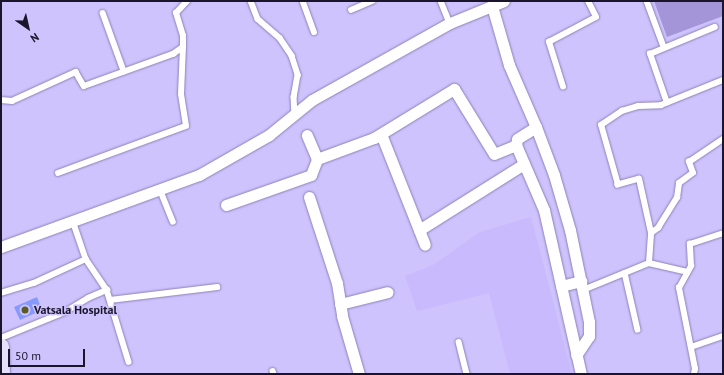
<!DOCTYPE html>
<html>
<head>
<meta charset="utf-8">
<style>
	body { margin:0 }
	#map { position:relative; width:724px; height:375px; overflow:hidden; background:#cec3fd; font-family:"PT Sans",sans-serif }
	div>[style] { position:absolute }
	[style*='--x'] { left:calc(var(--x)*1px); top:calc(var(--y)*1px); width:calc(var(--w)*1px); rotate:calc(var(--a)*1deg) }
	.built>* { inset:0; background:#c8bafc }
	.green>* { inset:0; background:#a395d8 }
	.building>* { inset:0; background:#869afe }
	.roads { filter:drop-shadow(0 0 1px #8e82b9) drop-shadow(0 0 1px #8e82b9) }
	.service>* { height:5.5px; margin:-2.75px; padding:0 2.75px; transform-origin:2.75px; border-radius:2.75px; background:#fff }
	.minor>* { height:11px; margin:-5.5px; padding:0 5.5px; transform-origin:5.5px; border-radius:5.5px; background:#fff }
	.secondary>* { height:15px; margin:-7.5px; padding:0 7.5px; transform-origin:7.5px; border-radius:7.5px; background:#e6dffc }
	.dots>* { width:11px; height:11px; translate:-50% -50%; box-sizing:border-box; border:2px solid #cec3fd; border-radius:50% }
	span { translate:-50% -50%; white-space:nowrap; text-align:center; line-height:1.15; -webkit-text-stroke:3px #cec3fd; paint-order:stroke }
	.poi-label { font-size:12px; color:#1a152a; font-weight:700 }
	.left { translate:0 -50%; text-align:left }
	.frame { position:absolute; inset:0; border:2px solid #1a152a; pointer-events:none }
	.north { position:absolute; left:8px; top:8px; width:40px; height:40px; -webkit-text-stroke:3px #cec3fd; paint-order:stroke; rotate:146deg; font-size:11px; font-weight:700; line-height:16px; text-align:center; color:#1a152a }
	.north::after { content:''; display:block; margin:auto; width:14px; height:18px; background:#1a152a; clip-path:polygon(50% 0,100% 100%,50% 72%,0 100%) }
	.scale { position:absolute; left:8px; top:349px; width:77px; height:18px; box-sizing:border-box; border:2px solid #1a152a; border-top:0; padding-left:5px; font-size:12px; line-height:14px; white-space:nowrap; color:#1a152a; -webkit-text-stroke:3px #cec3fd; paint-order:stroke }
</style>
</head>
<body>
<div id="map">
	<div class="built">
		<div style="clip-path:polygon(531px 217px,572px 374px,510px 374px,489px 293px,417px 311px,405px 276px,433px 265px,480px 232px)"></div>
	</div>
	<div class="green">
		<div style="clip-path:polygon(654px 1px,723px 1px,723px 16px,667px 37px)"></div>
	</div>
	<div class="building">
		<div style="clip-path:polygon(37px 297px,42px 310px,20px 320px,14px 307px)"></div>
	</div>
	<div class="roads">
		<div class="service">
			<div style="--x:251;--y:1;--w:19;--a:69"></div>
			<div style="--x:258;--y:19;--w:29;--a:41"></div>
			<div style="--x:280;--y:38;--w:22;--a:56"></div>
			<div style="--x:292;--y:56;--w:20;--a:72"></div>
			<div style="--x:298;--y:75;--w:22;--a:100"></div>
			<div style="--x:294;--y:97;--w:17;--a:87"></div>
			<div style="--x:303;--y:1;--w:33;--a:70"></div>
			<div style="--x:441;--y:1;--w:24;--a:68"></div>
			<div style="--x:647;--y:1;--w:49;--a:69.7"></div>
			<div style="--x:351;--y:10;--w:23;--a:-23"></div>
			<div style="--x:103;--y:13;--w:62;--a:70.1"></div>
			<div style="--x:563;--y:87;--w:47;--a:-107.3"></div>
			<div style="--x:549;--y:42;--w:53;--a:-28"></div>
			<div style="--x:596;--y:17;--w:18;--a:-117"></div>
			<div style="--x:1;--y:100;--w:11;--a:5"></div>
			<div style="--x:12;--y:101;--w:70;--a:-24.4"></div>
			<div style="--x:76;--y:72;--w:16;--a:60"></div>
			<div style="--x:84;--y:86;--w:95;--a:-19.8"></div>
			<div style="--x:173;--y:54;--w:12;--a:-35"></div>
			<div style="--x:183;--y:47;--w:11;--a:-90"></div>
			<div style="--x:183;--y:36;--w:24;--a:-107"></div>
			<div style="--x:176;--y:13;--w:16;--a:-47"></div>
			<div style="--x:667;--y:103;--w:52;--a:-109.1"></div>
			<div style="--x:650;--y:54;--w:70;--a:-22.6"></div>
			<div style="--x:58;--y:173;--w:136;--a:-20.2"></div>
			<div style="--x:186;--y:126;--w:32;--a:-99"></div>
			<div style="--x:181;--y:94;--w:47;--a:-87.6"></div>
			<div style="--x:160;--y:189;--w:35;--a:68"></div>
			<div style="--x:73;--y:221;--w:40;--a:71.1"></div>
			<div style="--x:86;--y:259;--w:37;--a:56"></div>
			<div style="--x:107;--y:290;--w:75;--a:73"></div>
			<div style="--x:651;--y:233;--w:9;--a:-36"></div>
			<div style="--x:658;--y:228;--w:36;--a:-58"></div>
			<div style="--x:677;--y:198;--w:15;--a:-82"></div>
			<div style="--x:679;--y:183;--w:17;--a:-36"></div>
			<div style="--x:693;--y:173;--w:12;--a:-110"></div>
			<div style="--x:689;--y:162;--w:41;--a:-34.1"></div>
			<div style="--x:649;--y:263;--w:30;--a:-86"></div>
			<div style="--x:651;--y:233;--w:55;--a:-102.5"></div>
			<div style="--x:639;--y:179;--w:22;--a:164"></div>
			<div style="--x:618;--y:185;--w:62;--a:-105.8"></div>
			<div style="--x:601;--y:125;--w:25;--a:-34"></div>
			<div style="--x:622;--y:111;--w:17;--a:-17"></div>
			<div style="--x:638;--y:106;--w:23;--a:-2"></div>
			<div style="--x:661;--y:105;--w:67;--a:-22"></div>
			<div style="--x:625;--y:273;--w:58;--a:77.2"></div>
			<div style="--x:588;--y:288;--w:66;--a:-22.3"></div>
			<div style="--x:649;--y:263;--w:39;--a:13"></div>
			<div style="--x:1;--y:293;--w:34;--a:-17"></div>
			<div style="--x:34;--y:283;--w:57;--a:-24.8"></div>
			<div style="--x:110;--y:300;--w:108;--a:-6.9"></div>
			<div style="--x:1;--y:338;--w:69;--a:-22.1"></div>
			<div style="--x:65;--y:312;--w:27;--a:-31"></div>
			<div style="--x:88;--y:298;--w:21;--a:-23"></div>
			<div style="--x:459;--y:342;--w:33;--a:76"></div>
			<div style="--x:691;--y:347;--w:34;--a:-19"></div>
			<div style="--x:273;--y:371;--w:3;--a:72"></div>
			<div style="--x:694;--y:374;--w:5;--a:-79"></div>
			<div style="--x:695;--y:369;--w:83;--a:-101.2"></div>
			<div style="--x:679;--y:288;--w:25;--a:-61"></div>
			<div style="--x:691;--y:266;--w:22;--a:-93"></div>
			<div style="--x:690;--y:244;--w:35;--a:-18"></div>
		</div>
		<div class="minor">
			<div style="--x:492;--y:6;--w:61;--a:73.9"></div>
			<div style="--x:509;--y:65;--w:68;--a:66.5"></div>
			<div style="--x:536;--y:127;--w:22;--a:148"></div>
			<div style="--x:517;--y:139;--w:6;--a:99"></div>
			<div style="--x:516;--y:145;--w:71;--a:66.7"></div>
			<div style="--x:544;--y:210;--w:168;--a:77.3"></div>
			<div style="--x:536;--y:127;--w:51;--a:69.4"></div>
			<div style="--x:554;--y:175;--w:57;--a:73.8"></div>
			<div style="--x:570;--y:230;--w:94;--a:78.3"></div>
			<div style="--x:589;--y:322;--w:14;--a:90"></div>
			<div style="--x:589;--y:336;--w:23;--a:124"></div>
			<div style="--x:381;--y:134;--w:119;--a:68.4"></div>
			<div style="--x:317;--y:159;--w:61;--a:-20.2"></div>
			<div style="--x:374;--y:138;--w:94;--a:-31.5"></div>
			<div style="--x:454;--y:89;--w:76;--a:58.4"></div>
			<div style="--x:494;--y:154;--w:24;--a:-22"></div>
			<div style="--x:309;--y:197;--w:90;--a:72"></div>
			<div style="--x:337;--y:283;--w:33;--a:81"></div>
			<div style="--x:342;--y:316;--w:60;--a:73.7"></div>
			<div style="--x:226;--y:205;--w:90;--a:-19.4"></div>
			<div style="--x:311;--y:175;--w:17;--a:-69"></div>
			<div style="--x:317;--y:159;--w:26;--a:-113"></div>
			<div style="--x:419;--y:230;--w:124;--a:-32.2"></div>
			<div style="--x:1;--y:247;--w:211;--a:-20"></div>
			<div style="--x:199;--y:175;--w:81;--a:-29.7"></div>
			<div style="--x:269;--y:135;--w:55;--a:-39.1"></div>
			<div style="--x:312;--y:100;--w:158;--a:-29.2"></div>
			<div style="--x:450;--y:23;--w:58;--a:-22.2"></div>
			<div style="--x:561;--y:286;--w:21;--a:-14"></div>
			<div style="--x:340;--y:304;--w:49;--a:-14"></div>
		</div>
		<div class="secondary">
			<div style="--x:1;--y:346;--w:28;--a:88"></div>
		</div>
	</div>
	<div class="dots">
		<div style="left:25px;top:310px;background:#575c2a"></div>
	</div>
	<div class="poi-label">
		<span class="left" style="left:34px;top:310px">Vatsala Hospital</span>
	</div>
	<div class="frame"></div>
	<div class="north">N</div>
	<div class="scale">50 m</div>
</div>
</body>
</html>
